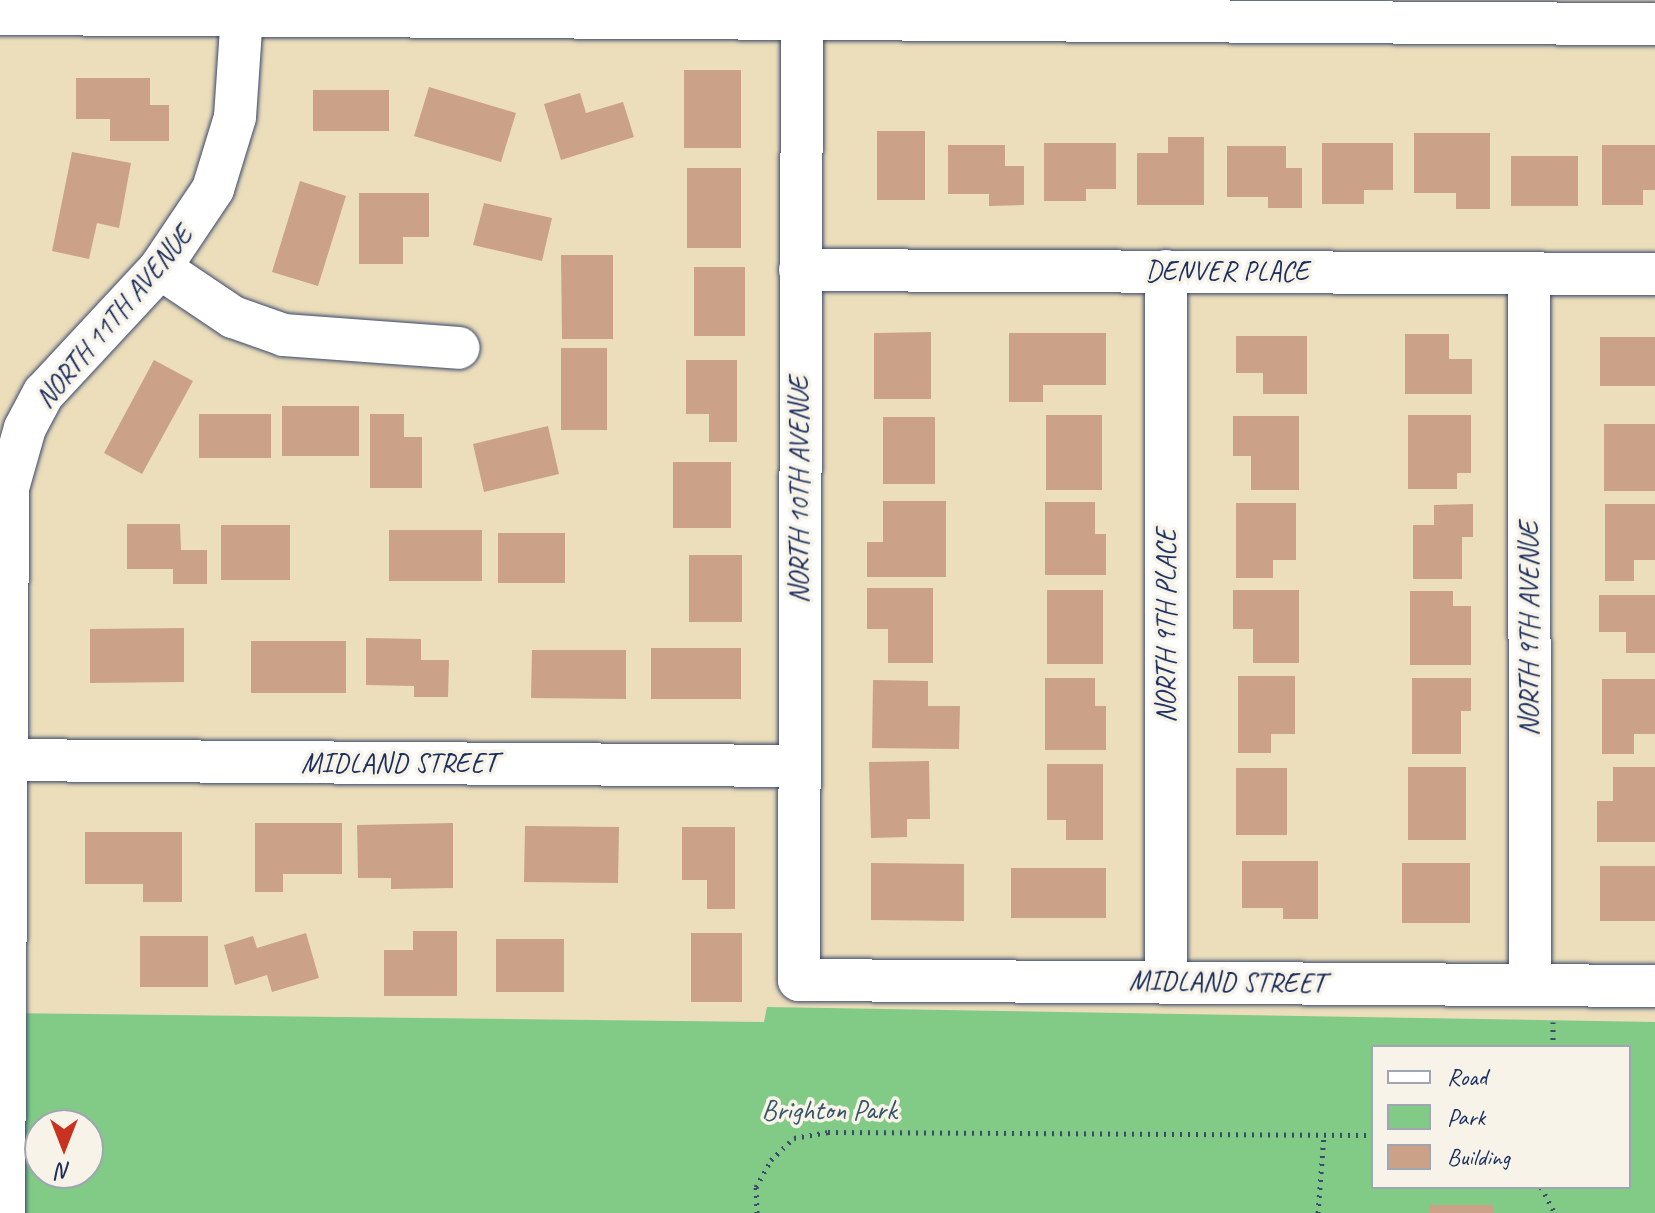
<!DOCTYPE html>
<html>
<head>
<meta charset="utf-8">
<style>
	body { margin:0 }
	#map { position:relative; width:1655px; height:1213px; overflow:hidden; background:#ecdebb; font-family:Caveat,sans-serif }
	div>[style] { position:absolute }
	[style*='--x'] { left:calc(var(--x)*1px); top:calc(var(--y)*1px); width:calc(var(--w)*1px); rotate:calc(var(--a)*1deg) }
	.green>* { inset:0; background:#81cb87 }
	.building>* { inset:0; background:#cba188 }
	.path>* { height:5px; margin-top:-2.5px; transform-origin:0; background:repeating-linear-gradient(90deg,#3a496c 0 2px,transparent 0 8px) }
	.roads { filter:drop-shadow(0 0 2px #3a496c) drop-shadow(0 0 2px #3a496c) }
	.minor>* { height:42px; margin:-21px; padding:0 21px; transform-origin:21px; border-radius:21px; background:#fff }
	span { translate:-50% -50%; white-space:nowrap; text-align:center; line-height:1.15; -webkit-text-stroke:7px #f7f3e8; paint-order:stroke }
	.street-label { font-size:28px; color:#1b2f5e }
	.park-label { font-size:28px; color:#345668 }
	.legend { position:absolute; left:1371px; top:1045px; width:260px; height:144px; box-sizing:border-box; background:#f7f3e8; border:2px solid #9fa5b1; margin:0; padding:10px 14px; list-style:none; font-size:24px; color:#1b2f5e }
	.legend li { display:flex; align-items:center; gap:16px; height:40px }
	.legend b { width:40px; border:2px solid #9fa5b1 }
	.north { position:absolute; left:24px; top:1109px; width:80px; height:80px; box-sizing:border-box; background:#f7f3e8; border:2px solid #9fa5b1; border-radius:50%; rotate:180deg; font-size:22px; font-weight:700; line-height:32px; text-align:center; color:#1b2f5e }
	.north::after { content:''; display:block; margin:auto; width:28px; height:36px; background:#c8321e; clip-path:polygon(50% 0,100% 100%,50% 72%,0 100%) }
</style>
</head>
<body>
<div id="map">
	<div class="green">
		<div style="clip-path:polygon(evenodd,767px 1007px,1655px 1022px,1655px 1213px,4px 1213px,4px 1013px,764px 1022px,767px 1007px,1373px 1047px,1629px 1047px,1629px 1187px,1373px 1187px,1373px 1047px,767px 1007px,40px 1125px,88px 1125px,88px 1173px,40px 1173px,40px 1125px)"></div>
	</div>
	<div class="building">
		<div style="clip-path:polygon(684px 70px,741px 70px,741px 148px,684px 148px)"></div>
		<div style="clip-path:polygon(76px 78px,150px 78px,150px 105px,169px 105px,169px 141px,110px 141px,110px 119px,76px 119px)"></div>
		<div style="clip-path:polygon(429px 87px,516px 113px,501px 162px,414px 136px)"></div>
		<div style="clip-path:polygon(313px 90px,389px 90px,389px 131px,313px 131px)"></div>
		<div style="clip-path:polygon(580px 93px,586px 113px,623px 102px,634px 137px,561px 160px,544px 104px)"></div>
		<div style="clip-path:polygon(877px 131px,925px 131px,925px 200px,877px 200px)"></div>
		<div style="clip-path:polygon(1414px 133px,1490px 133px,1490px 209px,1456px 209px,1456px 193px,1414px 193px)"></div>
		<div style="clip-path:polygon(1168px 137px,1204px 137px,1204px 205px,1137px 205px,1137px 153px,1168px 153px)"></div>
		<div style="clip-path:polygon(1044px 143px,1116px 143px,1116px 189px,1086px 189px,1086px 201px,1044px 201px)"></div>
		<div style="clip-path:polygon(1322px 143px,1393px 143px,1393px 190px,1364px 190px,1364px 204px,1322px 204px)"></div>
		<div style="clip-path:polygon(948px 145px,1005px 145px,1005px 166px,1024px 166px,1024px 205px,989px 206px,989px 194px,948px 194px)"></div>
		<div style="clip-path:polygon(1602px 145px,1655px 145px,1655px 190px,1643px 190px,1643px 205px,1602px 205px)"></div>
		<div style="clip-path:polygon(1227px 146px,1286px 146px,1286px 168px,1302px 168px,1302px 208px,1268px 208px,1268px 197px,1227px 197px)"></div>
		<div style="clip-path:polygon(72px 152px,131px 163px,119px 228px,97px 223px,89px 259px,52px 251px)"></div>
		<div style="clip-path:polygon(1511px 156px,1578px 156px,1578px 206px,1511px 206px)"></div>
		<div style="clip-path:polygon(687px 168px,741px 168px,741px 248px,687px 248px)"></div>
		<div style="clip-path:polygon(300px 181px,346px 196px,318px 286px,272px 272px)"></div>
		<div style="clip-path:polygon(359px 193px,429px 193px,429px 237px,403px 237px,403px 264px,359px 264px)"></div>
		<div style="clip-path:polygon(484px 203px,552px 218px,542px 261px,473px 245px)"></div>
		<div style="clip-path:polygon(561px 255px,613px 255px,613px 339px,562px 339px)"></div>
		<div style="clip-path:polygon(694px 267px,745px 267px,745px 336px,694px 336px)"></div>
		<div style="clip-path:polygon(931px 332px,931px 399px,874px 399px,874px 333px)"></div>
		<div style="clip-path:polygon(1009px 333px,1106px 333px,1106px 385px,1043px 385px,1043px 402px,1009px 402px)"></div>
		<div style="clip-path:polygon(1405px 334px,1449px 334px,1449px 359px,1472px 359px,1472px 394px,1405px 394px)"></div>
		<div style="clip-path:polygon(1236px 336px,1307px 336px,1307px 394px,1263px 394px,1263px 373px,1236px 373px)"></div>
		<div style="clip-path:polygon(1600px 337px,1655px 337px,1655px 386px,1600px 386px)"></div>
		<div style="clip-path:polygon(561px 348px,607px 348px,607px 430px,561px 430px)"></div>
		<div style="clip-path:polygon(154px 360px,193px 381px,142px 474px,104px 453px)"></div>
		<div style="clip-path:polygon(686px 360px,737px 360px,737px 442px,709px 442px,709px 414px,686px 414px)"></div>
		<div style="clip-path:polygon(282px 406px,359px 406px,359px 456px,282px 456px)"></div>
		<div style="clip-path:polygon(199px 414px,271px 414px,271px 458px,199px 458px)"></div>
		<div style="clip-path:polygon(370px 414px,404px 414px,404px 437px,422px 437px,422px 488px,370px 488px)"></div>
		<div style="clip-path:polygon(1046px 415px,1102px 415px,1102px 490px,1046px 490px)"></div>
		<div style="clip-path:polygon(1408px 415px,1471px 415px,1471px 473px,1457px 473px,1457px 489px,1408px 489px)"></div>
		<div style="clip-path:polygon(1233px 416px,1299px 416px,1299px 490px,1251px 490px,1251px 456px,1233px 456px)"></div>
		<div style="clip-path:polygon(883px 417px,935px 417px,935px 484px,883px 484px)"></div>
		<div style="clip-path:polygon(1604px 424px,1655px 424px,1655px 491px,1604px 491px)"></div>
		<div style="clip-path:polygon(548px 426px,559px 474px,484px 492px,473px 444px)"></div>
		<div style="clip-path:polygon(673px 462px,731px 462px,731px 528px,673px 528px)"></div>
		<div style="clip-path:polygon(883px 501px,946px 501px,946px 577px,867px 577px,867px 542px,883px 542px)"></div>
		<div style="clip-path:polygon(1045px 502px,1095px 502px,1095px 534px,1106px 534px,1106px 575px,1045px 575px)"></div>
		<div style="clip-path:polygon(1236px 503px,1296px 503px,1296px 560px,1273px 560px,1273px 578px,1236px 578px)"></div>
		<div style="clip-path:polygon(1473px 504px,1473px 537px,1462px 537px,1462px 579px,1413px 579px,1413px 525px,1434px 525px,1434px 505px)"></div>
		<div style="clip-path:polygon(1605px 504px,1655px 504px,1655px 560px,1634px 560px,1634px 581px,1605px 581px)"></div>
		<div style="clip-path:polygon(127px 524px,180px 524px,181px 550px,207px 550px,207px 584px,173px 584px,173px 569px,127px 569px)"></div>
		<div style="clip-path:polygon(221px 525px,290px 525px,290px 580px,221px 580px)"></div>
		<div style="clip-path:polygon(389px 530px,482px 530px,482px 581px,389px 581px)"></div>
		<div style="clip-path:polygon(498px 533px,565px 533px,565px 583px,498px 583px)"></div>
		<div style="clip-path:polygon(689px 555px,742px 555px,742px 622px,689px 622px)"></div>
		<div style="clip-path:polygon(867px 588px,933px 588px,933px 663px,888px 663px,888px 629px,867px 629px)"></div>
		<div style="clip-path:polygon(1047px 590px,1103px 590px,1103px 664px,1047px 664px)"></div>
		<div style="clip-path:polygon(1233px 590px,1299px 590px,1299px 663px,1253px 663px,1253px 629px,1233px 629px)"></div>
		<div style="clip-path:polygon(1410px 591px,1453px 591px,1453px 606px,1471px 606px,1471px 665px,1410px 665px)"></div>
		<div style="clip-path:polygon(1599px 595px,1655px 595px,1655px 653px,1626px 653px,1626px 632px,1599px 632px)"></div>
		<div style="clip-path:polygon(184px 628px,184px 682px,90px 683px,90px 629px)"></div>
		<div style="clip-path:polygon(366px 638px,421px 639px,421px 660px,449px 660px,448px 697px,414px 697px,414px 686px,366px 685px)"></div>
		<div style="clip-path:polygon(251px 641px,346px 641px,346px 693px,251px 693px)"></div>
		<div style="clip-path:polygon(651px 648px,741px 648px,741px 699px,651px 699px)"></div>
		<div style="clip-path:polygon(532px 650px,626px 650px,626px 699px,531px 698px)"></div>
		<div style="clip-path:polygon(1238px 676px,1295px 676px,1295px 734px,1271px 734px,1271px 753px,1238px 753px)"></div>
		<div style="clip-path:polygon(1045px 678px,1095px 678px,1095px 706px,1106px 706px,1106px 750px,1045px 750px)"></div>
		<div style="clip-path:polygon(1412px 678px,1471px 678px,1471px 711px,1461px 711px,1461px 754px,1412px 754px)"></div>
		<div style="clip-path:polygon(1602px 679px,1655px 679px,1655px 734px,1634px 734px,1634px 754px,1602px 754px)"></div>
		<div style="clip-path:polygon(873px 680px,928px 681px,928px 706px,960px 706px,959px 749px,872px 748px)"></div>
		<div style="clip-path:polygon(929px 761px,930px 819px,907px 819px,907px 837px,871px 838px,869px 762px)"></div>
		<div style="clip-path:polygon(1047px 764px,1103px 764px,1103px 840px,1066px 840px,1066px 820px,1047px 820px)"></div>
		<div style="clip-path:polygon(1408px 767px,1466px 767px,1466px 840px,1408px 840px)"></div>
		<div style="clip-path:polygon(1613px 767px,1655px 767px,1655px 842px,1597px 842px,1597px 801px,1613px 801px)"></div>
		<div style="clip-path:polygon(1236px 768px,1287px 768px,1287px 835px,1236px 835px)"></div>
		<div style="clip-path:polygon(255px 823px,342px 823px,342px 874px,283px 874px,283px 892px,255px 892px)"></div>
		<div style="clip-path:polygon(453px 823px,453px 888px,391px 889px,391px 878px,358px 878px,357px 825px)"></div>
		<div style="clip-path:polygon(525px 826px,619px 827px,618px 883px,524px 882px)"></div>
		<div style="clip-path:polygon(682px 827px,735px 827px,735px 909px,707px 909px,707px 880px,682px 880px)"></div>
		<div style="clip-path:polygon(85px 832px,182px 832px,182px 902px,143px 902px,143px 884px,85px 884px)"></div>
		<div style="clip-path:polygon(1242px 861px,1318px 861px,1318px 919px,1283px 919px,1283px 908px,1242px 908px)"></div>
		<div style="clip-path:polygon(871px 863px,964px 864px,964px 921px,871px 920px)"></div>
		<div style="clip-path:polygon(1402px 863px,1470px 863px,1470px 923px,1402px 923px)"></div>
		<div style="clip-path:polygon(1600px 866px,1655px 866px,1655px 921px,1600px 921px)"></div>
		<div style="clip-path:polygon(1011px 868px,1106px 868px,1106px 918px,1011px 918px)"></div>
		<div style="clip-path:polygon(413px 931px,457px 931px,457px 996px,384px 996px,384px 950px,413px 950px)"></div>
		<div style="clip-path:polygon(306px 933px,319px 978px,272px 992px,267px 975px,235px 985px,224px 945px,253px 936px,257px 948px)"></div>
		<div style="clip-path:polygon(691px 933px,742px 933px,742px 1002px,691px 1002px)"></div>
		<div style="clip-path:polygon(140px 936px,208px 936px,208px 987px,140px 987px)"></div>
		<div style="clip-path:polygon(496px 939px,564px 939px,564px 992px,496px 992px)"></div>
		<div style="clip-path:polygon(1430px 1205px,1493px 1205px,1493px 1213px,1430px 1213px)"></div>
	</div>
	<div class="path">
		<div style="--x:1553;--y:1022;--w:25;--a:90"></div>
		<div style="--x:1541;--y:1187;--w:30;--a:62"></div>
		<div style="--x:757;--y:1213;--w:26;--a:-92"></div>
		<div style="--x:756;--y:1187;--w:31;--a:-61"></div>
		<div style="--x:771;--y:1160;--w:32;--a:-44"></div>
		<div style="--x:794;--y:1138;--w:35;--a:-10"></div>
		<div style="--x:828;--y:1132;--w:545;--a:0.32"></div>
		<div style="--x:1318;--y:1213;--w:78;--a:-85.6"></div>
	</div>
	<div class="roads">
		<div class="minor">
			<div style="--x:802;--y:0;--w:980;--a:90.18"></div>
			<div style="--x:799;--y:980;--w:856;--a:0.4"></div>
			<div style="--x:0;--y:14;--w:1655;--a:0.35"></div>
			<div style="--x:160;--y:268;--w:88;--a:33.9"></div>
			<div style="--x:233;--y:317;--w:54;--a:19.4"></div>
			<div style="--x:284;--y:335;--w:175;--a:4.2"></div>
			<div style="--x:800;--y:270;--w:855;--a:0.27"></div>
			<div style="--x:1529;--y:273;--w:712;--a:89.92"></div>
			<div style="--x:0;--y:760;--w:799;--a:0.43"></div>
			<div style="--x:1166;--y:982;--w:711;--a:-90"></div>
			<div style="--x:4;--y:1213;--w:725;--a:-89.68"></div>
			<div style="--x:8;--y:488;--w:62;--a:-74.2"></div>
			<div style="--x:25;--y:428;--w:40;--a:-62"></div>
			<div style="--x:44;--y:393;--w:171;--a:-47.1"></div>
			<div style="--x:160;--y:268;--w:95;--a:-56.1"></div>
			<div style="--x:213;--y:189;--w:75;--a:-73"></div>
			<div style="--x:235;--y:117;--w:117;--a:-86.1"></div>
		</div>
	</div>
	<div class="street-label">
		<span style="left:1227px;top:271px">DENVER PLACE</span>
		<span style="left:114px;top:317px;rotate:-50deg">NORTH 11TH AVENUE</span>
		<span style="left:799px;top:490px;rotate:-90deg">NORTH 10TH AVENUE</span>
		<span style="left:1166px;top:626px;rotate:-90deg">NORTH 9TH PLACE</span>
		<span style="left:1529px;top:629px;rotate:-90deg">NORTH 9TH AVENUE</span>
		<span style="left:399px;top:763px">MIDLAND STREET</span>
		<span style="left:1227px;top:982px;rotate:1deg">MIDLAND STREET</span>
	</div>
	<div class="park-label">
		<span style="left:829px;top:1110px">Brighton Park</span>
	</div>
	<ul class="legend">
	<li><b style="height:10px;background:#fff"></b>Road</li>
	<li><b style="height:22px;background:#81cb87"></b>Park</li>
	<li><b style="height:22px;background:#cba188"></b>Building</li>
	</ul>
	<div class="north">N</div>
</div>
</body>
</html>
